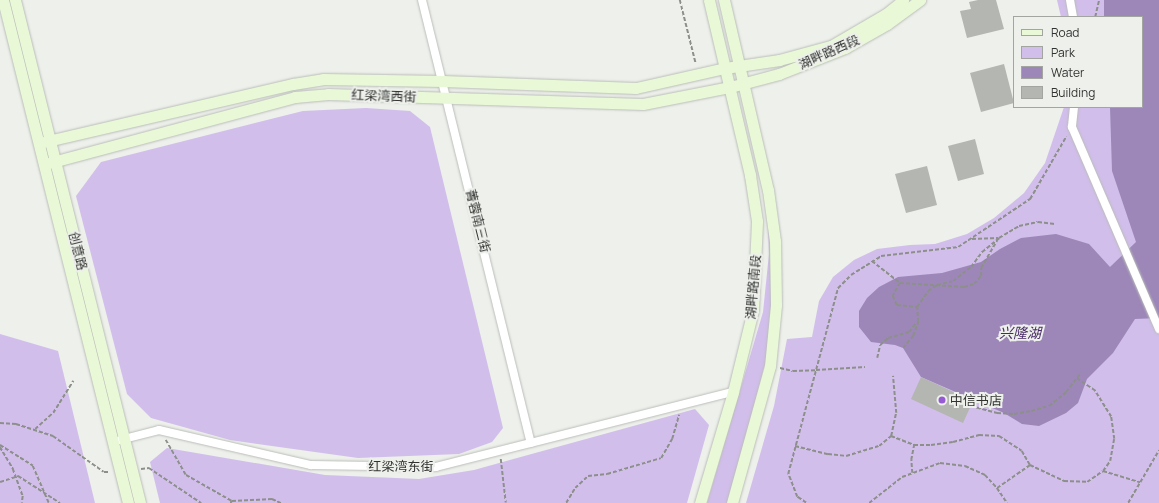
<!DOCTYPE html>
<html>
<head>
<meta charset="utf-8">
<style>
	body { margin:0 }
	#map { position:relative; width:1159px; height:503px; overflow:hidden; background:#edf0eb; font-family:Manrope,"Noto Sans SC",sans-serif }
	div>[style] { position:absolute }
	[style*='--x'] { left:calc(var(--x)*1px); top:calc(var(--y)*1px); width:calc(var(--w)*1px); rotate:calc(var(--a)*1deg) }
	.green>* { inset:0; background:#d1beeb }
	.water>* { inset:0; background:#9c87b8 }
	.building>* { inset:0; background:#b4b6b1 }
	.path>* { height:1.5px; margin-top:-0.75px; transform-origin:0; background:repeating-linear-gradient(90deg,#8d8f8b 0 4px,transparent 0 6px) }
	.roads { filter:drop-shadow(0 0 1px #bbbdb9) drop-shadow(0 0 1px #bbbdb9) }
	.street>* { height:8px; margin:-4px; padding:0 4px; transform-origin:4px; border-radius:4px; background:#fff }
	.secondary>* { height:11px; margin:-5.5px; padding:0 5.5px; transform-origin:5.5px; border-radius:5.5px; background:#e9f8d7 }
	.path-bridge>* { height:1.5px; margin-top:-0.75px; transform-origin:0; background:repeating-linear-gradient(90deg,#8d8f8b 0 4px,transparent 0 6px) }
	.dots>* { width:11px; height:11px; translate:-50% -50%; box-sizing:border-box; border:2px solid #edf0eb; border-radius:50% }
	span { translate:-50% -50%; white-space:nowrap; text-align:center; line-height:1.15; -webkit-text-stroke:4px #edf0eb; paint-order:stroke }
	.street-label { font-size:13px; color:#333432 }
	.poi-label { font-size:13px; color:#333432 }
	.left { translate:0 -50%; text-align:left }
	.water-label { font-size:14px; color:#472a66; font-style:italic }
	.legend { position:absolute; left:1013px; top:16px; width:130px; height:92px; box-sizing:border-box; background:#edf0eb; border:1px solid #a3a5a1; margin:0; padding:5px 7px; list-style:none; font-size:12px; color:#333432 }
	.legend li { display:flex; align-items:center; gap:8px; height:20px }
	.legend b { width:20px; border:1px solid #a3a5a1 }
</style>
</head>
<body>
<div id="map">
	<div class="green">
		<div style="clip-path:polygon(1057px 0,1159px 0,1159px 503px,746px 503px,774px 406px,787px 339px,812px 337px,819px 301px,833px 277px,854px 260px,877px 249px,910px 245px,935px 244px,967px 234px,994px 218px,1024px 193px,1045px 163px,1064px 107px,1142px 107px,1142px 17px,1061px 17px)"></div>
		<div style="clip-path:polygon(366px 108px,410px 111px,430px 127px,503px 428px,492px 442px,459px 454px,358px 458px,230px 440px,151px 418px,127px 394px,76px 196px,101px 162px,303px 111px)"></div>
		<div style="clip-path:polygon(767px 201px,773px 254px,772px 305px,766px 360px,729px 503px,707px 503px,763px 312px,769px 254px)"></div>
		<div style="clip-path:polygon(0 334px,58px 351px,95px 503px,0 503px)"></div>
		<div style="clip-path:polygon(695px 409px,709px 425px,687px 503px,160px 503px,150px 462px,167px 448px,325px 475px,419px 479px,474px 470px)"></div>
	</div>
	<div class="water">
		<div style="clip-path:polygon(1104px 0,1159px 0,1159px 318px,1135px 319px,1113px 353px,1087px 379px,1078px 403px,1066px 413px,1039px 426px,1022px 424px,1004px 413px,921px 377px,903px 348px,895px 345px,871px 342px,859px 327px,859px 311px,867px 298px,879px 287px,898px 277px,942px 273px,981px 262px,1000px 249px,1021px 238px,1056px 234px,1089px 244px,1110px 267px,1136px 242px,1112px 171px,1110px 107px,1142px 107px,1142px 17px,1104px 17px)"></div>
	</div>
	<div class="building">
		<div style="clip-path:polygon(978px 0,996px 0,1004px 29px,967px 38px,960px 11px,971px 9px,969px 2px)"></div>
		<div style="clip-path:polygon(1004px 64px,1014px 103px,981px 112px,970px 73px)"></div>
		<div style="clip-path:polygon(975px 139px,984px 174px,958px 181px,948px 146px)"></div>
		<div style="clip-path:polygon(927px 166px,937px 205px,906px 213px,895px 174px)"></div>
		<div style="clip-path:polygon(921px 377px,973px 401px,963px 423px,911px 399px)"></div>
	</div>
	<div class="path">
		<div style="--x:680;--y:0;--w:66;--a:76"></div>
		<div style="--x:1095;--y:17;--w:17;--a:-77"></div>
		<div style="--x:972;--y:239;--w:26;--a:-2"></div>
		<div style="--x:872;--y:261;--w:36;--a:38"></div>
		<div style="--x:900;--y:283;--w:15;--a:118"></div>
		<div style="--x:893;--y:296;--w:10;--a:66"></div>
		<div style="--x:897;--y:305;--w:20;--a:6"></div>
		<div style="--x:900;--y:283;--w:64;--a:3.6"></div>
		<div style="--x:964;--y:287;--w:10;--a:-17"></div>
		<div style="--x:974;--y:284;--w:11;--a:-49"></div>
		<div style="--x:981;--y:276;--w:8;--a:-90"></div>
		<div style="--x:981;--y:268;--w:32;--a:-60"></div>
		<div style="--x:903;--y:348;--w:16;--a:-50"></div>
		<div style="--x:913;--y:336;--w:15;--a:-70"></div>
		<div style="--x:918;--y:322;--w:15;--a:-94"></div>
		<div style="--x:917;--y:307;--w:19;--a:-55"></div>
		<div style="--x:928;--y:291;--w:11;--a:-34"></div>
		<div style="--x:937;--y:285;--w:16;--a:-14"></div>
		<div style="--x:953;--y:281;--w:23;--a:-38"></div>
		<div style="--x:971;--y:267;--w:19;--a:-54"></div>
		<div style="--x:982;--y:252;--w:22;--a:-39"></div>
		<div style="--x:999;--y:238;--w:23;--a:-31"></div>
		<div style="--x:1019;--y:226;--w:19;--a:-12"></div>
		<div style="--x:1038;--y:222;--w:17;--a:7"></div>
		<div style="--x:877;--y:358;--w:13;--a:-77"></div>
		<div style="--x:880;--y:345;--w:11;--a:-41"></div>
		<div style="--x:888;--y:338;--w:22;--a:-16"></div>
		<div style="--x:909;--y:332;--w:11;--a:-52"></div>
		<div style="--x:780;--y:368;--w:13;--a:13"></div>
		<div style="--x:793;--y:371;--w:23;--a:-2"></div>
		<div style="--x:816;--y:370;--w:49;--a:-3.5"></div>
		<div style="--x:971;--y:406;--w:27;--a:15"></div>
		<div style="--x:997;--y:413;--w:17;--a:3"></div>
		<div style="--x:1014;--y:414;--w:17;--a:-10"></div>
		<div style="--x:1031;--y:411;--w:19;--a:-16"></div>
		<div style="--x:1049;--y:406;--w:22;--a:-39"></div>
		<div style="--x:1066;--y:392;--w:24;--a:-52"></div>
		<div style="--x:0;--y:423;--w:16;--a:4"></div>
		<div style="--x:16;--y:424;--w:39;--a:18"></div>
		<div style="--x:53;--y:436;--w:62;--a:35.2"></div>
		<div style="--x:104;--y:472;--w:6;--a:0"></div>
		<div style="--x:35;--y:429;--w:24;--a:-42"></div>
		<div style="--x:53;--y:413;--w:38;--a:-58"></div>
		<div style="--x:891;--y:436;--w:25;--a:21"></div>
		<div style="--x:914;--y:445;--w:17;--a:0"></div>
		<div style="--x:931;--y:445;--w:22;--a:-8"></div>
		<div style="--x:953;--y:442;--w:27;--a:-15"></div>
		<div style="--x:979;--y:435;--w:20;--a:3"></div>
		<div style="--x:999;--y:436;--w:27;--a:33"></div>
		<div style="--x:1022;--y:451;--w:16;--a:60"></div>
		<div style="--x:1030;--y:465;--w:38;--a:25"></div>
		<div style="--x:1064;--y:481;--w:23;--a:2"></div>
		<div style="--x:1087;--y:482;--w:19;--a:-35"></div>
		<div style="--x:1103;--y:471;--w:12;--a:-55"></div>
		<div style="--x:1110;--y:461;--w:22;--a:-80"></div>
		<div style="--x:1114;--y:439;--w:22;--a:-98"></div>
		<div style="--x:1111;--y:417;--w:31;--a:-122"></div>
		<div style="--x:1095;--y:391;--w:22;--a:-146"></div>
		<div style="--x:166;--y:440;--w:40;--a:60.3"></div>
		<div style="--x:186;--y:475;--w:53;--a:29.5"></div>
		<div style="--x:0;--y:445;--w:39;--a:32"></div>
		<div style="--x:33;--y:466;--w:40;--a:66.6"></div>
		<div style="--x:795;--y:446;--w:34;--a:14"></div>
		<div style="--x:828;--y:454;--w:18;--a:6"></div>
		<div style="--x:846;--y:456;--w:34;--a:-17"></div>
		<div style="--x:879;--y:446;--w:16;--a:-40"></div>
		<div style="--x:891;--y:436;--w:24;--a:-78"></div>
		<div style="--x:896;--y:413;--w:37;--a:-95"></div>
		<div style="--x:0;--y:447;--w:26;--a:59"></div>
		<div style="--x:13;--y:469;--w:29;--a:70"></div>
		<div style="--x:23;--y:496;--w:7;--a:98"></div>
		<div style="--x:501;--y:459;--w:44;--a:83.5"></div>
		<div style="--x:141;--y:469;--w:8;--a:-7"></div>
		<div style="--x:149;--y:468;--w:63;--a:33.9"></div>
		<div style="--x:1103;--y:471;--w:39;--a:17"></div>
		<div style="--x:912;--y:473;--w:13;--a:-94"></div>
		<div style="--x:911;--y:460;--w:15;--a:-79"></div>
		<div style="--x:997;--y:488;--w:40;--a:-34.9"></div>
		<div style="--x:230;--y:503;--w:3;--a:-45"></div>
		<div style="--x:232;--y:501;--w:40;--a:-2.9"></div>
		<div style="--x:272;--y:499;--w:10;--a:24"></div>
		<div style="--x:566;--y:503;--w:17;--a:-59"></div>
		<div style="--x:575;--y:488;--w:18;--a:-43"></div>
		<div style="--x:588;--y:476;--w:19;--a:-6"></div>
		<div style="--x:607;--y:474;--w:56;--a:-16.5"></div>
		<div style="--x:661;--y:458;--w:22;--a:-60"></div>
		<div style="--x:672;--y:439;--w:25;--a:-74"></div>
		<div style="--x:806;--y:503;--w:11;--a:-146"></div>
		<div style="--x:797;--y:497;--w:25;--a:-111"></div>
		<div style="--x:788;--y:474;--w:193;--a:-75"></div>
		<div style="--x:838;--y:288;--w:18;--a:-45"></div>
		<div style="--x:851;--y:275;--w:36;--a:-32"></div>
		<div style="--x:881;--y:256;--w:78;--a:-6.7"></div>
		<div style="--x:958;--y:247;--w:87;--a:-33.7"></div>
		<div style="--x:1030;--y:199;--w:72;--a:-59.9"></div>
		<div style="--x:869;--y:503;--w:42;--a:-38.2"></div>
		<div style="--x:902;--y:477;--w:40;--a:-20.2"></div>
		<div style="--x:940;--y:463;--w:25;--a:7"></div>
		<div style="--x:965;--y:466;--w:22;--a:24"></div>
		<div style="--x:985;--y:475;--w:18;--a:47"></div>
		<div style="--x:997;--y:488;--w:18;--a:56"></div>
		<div style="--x:1128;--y:503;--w:61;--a:-59.7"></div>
	</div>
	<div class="roads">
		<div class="street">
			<div style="--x:422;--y:0;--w:456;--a:76.2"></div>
			<div style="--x:1070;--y:0;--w:17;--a:80"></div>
			<div style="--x:1074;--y:107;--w:20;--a:96"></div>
			<div style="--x:1072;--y:127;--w:220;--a:66.7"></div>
			<div style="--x:120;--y:440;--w:40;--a:-14.4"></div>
			<div style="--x:159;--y:430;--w:156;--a:13"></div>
			<div style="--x:311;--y:465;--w:125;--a:0.9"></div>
			<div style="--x:436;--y:467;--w:306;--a:-14.2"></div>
		</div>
		<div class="secondary">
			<div style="--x:3;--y:0;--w:518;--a:76.04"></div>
			<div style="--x:15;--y:0;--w:518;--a:76.04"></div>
			<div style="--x:724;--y:0;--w:195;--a:77"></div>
			<div style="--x:768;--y:190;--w:51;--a:82.2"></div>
			<div style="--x:775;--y:241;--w:64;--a:89.1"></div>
			<div style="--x:776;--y:305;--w:61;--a:95.6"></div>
			<div style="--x:770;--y:366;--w:142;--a:105.5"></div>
			<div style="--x:39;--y:143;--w:261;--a:-13.1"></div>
			<div style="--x:293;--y:84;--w:30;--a:-9"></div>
			<div style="--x:323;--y:79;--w:120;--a:1"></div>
			<div style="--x:443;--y:81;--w:193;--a:2.1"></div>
			<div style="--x:636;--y:88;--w:91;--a:-12.7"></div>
			<div style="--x:725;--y:68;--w:55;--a:-8.4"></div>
			<div style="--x:779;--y:60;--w:54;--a:-15.1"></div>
			<div style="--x:831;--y:46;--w:64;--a:-30.2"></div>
			<div style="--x:886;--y:14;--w:22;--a:-39"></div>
			<div style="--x:45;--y:164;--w:259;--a:-15"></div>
			<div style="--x:295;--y:97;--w:33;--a:-5"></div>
			<div style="--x:328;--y:94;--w:315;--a:1.8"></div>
			<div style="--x:643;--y:104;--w:89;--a:-11.1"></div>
			<div style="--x:730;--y:87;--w:51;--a:-14.9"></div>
			<div style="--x:779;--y:74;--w:71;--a:-21.5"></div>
			<div style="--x:845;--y:48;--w:48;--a:-29.7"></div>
			<div style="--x:887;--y:24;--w:41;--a:-36"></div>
			<div style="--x:700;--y:503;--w:116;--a:-73.4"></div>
			<div style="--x:733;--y:392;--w:84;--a:-76.3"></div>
			<div style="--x:753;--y:310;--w:89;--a:-87.4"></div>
			<div style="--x:757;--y:221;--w:47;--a:-98.7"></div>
			<div style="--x:750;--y:175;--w:180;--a:-103.2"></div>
		</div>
	</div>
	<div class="path-bridge">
		<div style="--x:0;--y:482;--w:19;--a:-18"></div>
		<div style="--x:18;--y:476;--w:50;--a:32.7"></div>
	</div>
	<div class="dots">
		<div style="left:942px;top:400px;background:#965bd3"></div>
	</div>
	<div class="street-label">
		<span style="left:829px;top:52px;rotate:-24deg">湖畔路西段</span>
		<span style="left:384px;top:96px;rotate:2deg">红梁湾西街</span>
		<span style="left:478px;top:221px;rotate:76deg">菁蓉南三街</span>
		<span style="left:78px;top:251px;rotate:76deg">创意路</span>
		<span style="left:753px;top:287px;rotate:-85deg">湖畔路南段</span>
		<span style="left:401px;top:466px">红梁湾东街</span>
	</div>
	<div class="poi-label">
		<span class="left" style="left:950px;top:400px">中信书店</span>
	</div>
	<div class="water-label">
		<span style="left:1020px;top:333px">兴隆湖</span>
	</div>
	<ul class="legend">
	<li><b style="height:5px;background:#e9f8d7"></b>Road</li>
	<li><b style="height:11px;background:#d1beeb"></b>Park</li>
	<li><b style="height:11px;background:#9c87b8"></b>Water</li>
	<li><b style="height:11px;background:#b4b6b1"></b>Building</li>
	</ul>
</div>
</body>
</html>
